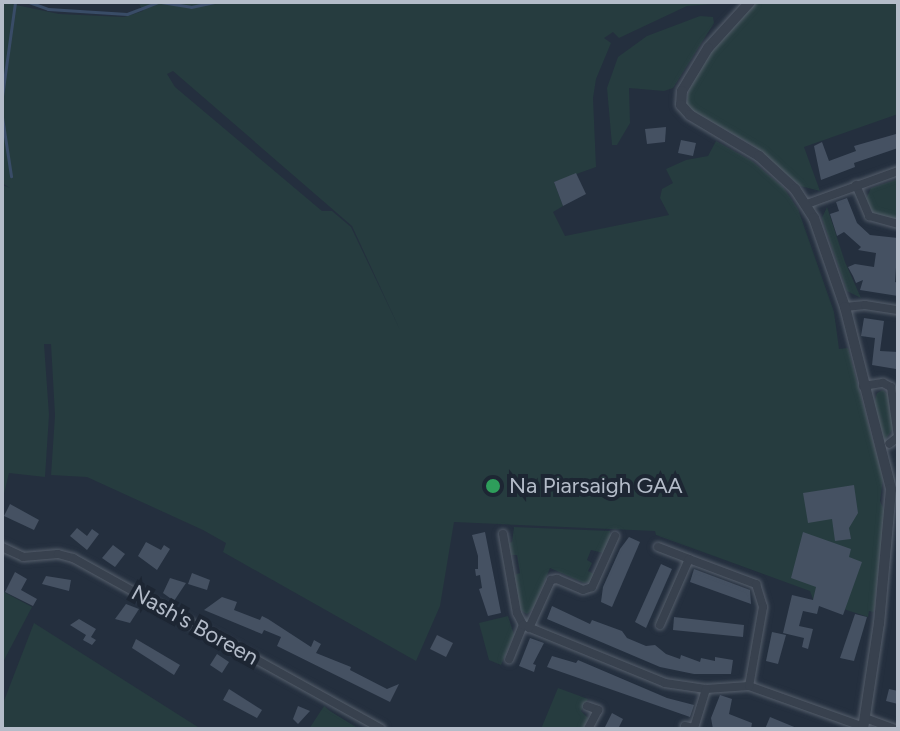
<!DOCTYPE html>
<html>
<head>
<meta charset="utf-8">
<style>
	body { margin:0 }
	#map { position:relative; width:900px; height:731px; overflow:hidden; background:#242f3e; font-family:Figtree,sans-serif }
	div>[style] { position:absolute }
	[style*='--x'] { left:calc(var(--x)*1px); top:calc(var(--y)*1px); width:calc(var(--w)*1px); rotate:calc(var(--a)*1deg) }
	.green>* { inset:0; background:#263c3f }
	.stream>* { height:3px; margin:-1.5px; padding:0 1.5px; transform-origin:1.5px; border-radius:1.5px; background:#394c67 }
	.building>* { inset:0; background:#455162 }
	.roads { filter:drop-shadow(0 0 2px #565f6c) drop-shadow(0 0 2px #565f6c) }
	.minor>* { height:8px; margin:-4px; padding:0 4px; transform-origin:4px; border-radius:4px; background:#38414e }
	.tertiary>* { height:10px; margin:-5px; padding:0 5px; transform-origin:5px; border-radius:5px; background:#38414e }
	.dots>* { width:22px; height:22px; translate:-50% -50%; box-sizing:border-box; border:4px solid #1d2633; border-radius:50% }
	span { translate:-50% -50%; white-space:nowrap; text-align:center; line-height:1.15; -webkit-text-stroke:8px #1d2633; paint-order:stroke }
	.poi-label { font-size:22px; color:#b4bcc9 }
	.left { translate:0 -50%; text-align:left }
	.street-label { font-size:22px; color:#b4bcc9 }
	.frame { position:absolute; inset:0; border:4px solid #b4bcc9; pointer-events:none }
</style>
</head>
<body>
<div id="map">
	<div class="green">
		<div style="clip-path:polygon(evenodd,2px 2px,59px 14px,124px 17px,143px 11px,138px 2px,738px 2px,687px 6px,619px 38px,613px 32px,604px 38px,611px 43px,596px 79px,593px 98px,596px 167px,554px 182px,563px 206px,553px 212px,565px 236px,669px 215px,660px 198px,662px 189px,673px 183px,666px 169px,686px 160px,708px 156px,716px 141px,752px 161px,783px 187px,798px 209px,834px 312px,839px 349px,848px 348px,883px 479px,880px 501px,885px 512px,874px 612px,869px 611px,868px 617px,813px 599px,810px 591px,656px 535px,655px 531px,454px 522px,440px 606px,416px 661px,223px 552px,226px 543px,203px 530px,87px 477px,51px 475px,55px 415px,51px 344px,44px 344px,49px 415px,45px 477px,9px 473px,2px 502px,2px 185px,10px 188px,2px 183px,2px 2px,173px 71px,352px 226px,401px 332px,351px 227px,332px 211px,322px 211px,175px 87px,167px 74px,173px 71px)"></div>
		<div style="clip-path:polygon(758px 2px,898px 2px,898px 114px,804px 147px,820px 191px,800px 186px,754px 146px,691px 110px,686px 103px,689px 90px,707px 57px,730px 26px)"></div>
		<div style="clip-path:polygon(700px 16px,713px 17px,714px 23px,673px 88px,664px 91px,629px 88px,630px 123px,617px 145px,612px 145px,607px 88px,618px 57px,647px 36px)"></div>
		<div style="clip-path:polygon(898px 179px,898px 214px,894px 220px,874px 215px,866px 199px,871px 188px)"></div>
		<div style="clip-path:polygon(827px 207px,845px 262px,861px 298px,847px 291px,822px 218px)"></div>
		<div style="clip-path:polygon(883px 390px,888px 395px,893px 428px,886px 439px,888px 452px,874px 404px,877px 393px)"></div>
		<div style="clip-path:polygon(514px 527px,610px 531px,611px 537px,603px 553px,591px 550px,587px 560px,592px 563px,588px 571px,594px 574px,591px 582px,584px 583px,550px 568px,533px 609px,527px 614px,520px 610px,514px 575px,520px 573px,517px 555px,509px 555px,507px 544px,512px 542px)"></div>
		<div style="clip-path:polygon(2px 591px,32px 607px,2px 664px)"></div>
		<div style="clip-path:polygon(508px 616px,514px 635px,501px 665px,489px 660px,479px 623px)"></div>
		<div style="clip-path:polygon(34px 623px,201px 729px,2px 729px,2px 706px)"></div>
		<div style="clip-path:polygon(558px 688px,588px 699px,581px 711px,588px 718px,583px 729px,541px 729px)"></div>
		<div style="clip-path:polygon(324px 706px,330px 711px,359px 729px,309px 729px)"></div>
	</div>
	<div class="stream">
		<div style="--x:29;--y:2;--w:20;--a:20"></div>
		<div style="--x:48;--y:9;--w:79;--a:3.6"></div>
		<div style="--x:127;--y:14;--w:33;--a:-21"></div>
		<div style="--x:161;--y:2;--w:30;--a:9"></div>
		<div style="--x:191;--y:7;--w:25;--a:-12"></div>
		<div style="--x:2;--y:96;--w:95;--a:-82.1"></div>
		<div style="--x:2;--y:117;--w:60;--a:81.3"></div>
	</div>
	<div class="building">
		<div style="clip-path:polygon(666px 127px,665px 142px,647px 144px,645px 129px)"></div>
		<div style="clip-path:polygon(896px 134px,898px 148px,854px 163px,855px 167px,821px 180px,814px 146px,822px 142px,829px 161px,856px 151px,854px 146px)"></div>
		<div style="clip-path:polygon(681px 140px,696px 143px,693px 156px,678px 153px)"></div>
		<div style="clip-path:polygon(576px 173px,586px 194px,563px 206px,554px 182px)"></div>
		<div style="clip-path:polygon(847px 198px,857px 223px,870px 235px,898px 238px,895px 282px,898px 283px,898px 296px,860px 290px,863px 280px,856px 283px,853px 276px,848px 267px,855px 264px,874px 267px,876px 253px,858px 250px,861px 247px,844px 232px,837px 236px,830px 214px,839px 211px,836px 202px)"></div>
		<div style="clip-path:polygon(864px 318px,884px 321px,880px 351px,898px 352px,896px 369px,872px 365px,875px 338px,861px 336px)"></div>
		<div style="clip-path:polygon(854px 485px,858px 513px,849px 528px,851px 539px,835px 541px,832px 519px,808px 523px,803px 493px)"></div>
		<div style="clip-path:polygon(10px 504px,39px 520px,34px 530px,4px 516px)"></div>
		<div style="clip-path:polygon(77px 528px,87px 536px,92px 529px,99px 534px,87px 550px,70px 536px)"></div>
		<div style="clip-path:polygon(485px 532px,501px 613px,488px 616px,479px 589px,482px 588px,480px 575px,476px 576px,475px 569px,478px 569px,478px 556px,472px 535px)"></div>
		<div style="clip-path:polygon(803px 532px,851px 549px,849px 557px,862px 562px,843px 615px,819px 606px,817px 614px,803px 611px,799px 626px,813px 629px,808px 649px,802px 647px,804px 638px,783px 633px,792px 595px,813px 600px,816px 587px,791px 578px)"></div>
		<div style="clip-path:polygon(629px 537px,640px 542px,612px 607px,601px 602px,603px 587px,620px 549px)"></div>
		<div style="clip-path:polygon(146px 542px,161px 550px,164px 545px,170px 549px,157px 570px,138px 556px)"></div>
		<div style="clip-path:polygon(113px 545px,125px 554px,115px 567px,102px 558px)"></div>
		<div style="clip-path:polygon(661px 564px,672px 569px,646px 628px,635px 622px)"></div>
		<div style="clip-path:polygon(694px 569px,750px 590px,751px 604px,690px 582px)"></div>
		<div style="clip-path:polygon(15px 572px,27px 579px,21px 590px,37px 599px,33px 606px,5px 592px)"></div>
		<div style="clip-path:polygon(192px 573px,210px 580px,207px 590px,188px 584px)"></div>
		<div style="clip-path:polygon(46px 576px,71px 580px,69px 591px,42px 584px)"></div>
		<div style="clip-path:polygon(170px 578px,186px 583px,174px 601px,163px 593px)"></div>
		<div style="clip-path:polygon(222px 597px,237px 602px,234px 610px,260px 620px,262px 616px,268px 619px,311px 647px,314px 640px,321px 644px,316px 653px,351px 667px,350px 670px,387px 689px,399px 684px,390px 702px,277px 646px,281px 637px,264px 630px,262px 634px,204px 610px)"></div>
		<div style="clip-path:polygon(126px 604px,139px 609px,130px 623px,115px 619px)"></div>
		<div style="clip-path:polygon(552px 606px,590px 624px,592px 620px,622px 631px,627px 638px,646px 646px,655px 645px,666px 654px,680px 659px,681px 655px,700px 662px,701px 658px,715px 661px,715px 657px,733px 660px,731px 674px,694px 674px,660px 667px,547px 619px)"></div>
		<div style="clip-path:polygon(855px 614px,867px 617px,854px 661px,840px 658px)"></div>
		<div style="clip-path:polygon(674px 617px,744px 625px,743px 637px,673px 630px)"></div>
		<div style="clip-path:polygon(79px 619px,96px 629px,91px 637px,96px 640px,92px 645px,83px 640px,86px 635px,70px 625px)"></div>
		<div style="clip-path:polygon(772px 632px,786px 635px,778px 664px,766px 661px)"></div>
		<div style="clip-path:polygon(437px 635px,453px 643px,446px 657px,430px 649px)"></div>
		<div style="clip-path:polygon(530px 638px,544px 643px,533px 664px,536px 665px,534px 672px,519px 666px)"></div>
		<div style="clip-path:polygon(136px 639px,180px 665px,174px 675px,132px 648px)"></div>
		<div style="clip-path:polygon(217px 654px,229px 662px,222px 673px,210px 665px)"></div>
		<div style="clip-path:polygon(552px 656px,576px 663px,578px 660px,667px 698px,694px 705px,690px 717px,547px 667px)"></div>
		<div style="clip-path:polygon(229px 689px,262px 710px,257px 718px,223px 700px)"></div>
		<div style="clip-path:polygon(889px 689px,898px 691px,898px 704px,886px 701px)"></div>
		<div style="clip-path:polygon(720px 695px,732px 699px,729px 714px,752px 723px,751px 729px,713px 729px,711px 718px)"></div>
		<div style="clip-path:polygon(298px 706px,310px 711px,298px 724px,293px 719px)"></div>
		<div style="clip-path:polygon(612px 713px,623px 719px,618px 729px,604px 729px)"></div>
		<div style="clip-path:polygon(770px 717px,799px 729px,765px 729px)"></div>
	</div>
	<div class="roads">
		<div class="minor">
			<div style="--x:856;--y:185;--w:34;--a:67"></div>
			<div style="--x:869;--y:216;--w:30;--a:15"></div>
			<div style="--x:807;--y:204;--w:97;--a:-19.9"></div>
			<div style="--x:845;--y:307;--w:20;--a:-6"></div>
			<div style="--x:865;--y:305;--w:33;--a:9"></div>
			<div style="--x:863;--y:386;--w:20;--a:-9"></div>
			<div style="--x:883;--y:383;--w:9;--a:27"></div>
			<div style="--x:891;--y:387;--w:50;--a:82"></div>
			<div style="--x:898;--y:437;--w:11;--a:142"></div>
			<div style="--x:503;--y:534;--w:80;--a:80"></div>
			<div style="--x:517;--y:613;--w:13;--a:63"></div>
			<div style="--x:523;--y:625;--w:37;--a:112"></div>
			<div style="--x:2;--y:547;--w:23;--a:25"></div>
			<div style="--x:23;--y:557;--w:35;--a:-5"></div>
			<div style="--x:58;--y:554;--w:16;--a:15"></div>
			<div style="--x:73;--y:558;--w:352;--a:29"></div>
			<div style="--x:658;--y:547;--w:33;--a:21"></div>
			<div style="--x:523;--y:625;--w:153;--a:22.2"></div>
			<div style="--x:665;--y:683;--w:41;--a:8.3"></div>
			<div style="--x:706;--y:689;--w:43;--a:-4"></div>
			<div style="--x:749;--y:686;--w:122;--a:19.6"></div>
			<div style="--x:660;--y:625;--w:72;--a:-66.3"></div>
			<div style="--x:689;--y:559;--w:72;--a:20.5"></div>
			<div style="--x:756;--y:584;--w:24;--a:73"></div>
			<div style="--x:763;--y:607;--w:80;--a:100"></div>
			<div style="--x:529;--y:628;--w:53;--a:-65.4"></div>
			<div style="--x:551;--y:580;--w:6;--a:-9"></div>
			<div style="--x:557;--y:579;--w:28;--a:23"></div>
			<div style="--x:583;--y:590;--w:9;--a:-18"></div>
			<div style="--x:592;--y:587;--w:56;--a:-65.7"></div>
			<div style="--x:587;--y:706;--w:12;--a:20"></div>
			<div style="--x:598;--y:710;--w:21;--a:118"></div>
			<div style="--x:865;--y:718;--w:32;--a:20"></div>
			<div style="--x:685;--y:726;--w:9;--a:13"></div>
			<div style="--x:694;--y:728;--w:41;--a:-72.9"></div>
		</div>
		<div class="tertiary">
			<div style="--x:750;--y:2;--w:62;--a:132.4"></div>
			<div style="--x:708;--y:48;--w:50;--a:121.2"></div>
			<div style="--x:682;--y:91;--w:14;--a:94"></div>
			<div style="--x:681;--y:105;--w:13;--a:48"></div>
			<div style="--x:690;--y:115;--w:80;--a:30.7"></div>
			<div style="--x:759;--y:156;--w:49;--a:42.5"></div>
			<div style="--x:795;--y:189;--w:35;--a:57"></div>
			<div style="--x:814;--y:218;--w:94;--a:70.8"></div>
			<div style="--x:845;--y:307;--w:188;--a:75.8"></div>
			<div style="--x:891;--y:489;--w:135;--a:95.1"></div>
			<div style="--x:879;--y:623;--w:107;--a:98.6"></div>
		</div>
	</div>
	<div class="dots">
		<div style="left:493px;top:486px;background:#2e9e5b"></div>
	</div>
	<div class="poi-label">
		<span class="left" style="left:509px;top:486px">Na Piarsaigh GAA</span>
	</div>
	<div class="street-label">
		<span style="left:195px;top:625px;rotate:29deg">Nash's Boreen</span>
	</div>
	<div class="frame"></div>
</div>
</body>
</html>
